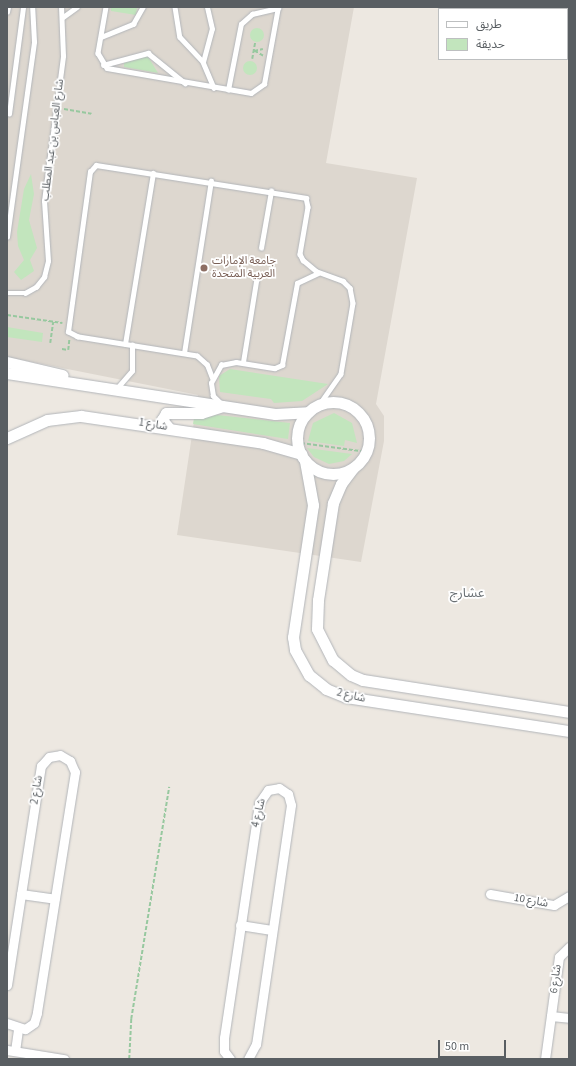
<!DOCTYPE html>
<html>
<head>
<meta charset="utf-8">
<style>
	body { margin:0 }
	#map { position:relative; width:576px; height:1066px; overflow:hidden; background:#ede8e1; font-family:"Source Sans 3","Noto Sans Arabic",sans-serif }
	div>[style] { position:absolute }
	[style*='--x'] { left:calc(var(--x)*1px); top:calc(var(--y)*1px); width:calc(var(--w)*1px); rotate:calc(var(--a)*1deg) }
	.education>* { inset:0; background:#ddd7cf }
	.green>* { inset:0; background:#c2e5bd }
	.round { border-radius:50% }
	.path>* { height:1.5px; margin-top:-0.75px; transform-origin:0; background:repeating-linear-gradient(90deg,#97c89f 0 4px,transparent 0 6px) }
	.roads { filter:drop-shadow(0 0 1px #b2b5b9) drop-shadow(0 0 1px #b2b5b9) }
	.service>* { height:4.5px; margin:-2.25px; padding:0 2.25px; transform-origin:2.25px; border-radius:2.25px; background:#fff }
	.minor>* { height:9px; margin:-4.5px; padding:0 4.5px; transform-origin:4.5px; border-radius:4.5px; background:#fff }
	.tertiary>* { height:11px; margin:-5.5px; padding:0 5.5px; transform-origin:5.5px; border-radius:5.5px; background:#fff }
	.tertiary>.ring { margin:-5.5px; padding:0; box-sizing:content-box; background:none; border:11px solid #fff; border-radius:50% }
	.dots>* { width:11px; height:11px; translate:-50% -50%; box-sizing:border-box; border:2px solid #fff; border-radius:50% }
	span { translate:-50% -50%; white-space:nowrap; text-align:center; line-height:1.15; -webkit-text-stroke:3.5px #fff; paint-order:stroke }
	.street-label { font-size:11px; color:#595e62 }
	.education-label { font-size:11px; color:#785e54 }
	.left { translate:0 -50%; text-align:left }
	.quarter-label { font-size:13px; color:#6a7074 }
	.frame { position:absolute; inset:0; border:8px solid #595e62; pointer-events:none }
	.legend { position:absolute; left:438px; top:8px; width:130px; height:52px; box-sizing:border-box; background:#fff; border:1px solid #bdbfc0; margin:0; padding:5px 7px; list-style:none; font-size:12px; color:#595e62 }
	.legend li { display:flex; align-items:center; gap:8px; height:20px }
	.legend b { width:20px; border:1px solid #bdbfc0 }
	.scale { position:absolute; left:438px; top:1040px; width:68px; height:18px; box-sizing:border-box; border:2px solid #595e62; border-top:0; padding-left:5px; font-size:12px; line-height:14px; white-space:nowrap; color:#595e62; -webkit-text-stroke:3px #fff; paint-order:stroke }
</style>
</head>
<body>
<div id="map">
	<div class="education">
		<div style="clip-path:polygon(7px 7px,354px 7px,326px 163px,417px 178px,376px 404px,384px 416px,384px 441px,361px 562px,177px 535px,198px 395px,7px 357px)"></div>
	</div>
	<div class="green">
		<div style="clip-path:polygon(111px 7px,137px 7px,136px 15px,111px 11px)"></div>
		<div class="round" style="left:250px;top:28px;width:14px;height:14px"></div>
		<div style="clip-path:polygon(147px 55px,158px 73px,124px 67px,124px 62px)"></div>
		<div class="round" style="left:243px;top:61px;width:14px;height:14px"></div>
		<div style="clip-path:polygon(31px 174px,34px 194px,29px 220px,37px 248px,30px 260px,34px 271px,21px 280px,14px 272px,24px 260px,18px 246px,17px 232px,24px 189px)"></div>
		<div style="clip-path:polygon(7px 327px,43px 333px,42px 342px,7px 337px)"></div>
		<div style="clip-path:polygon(230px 369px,328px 384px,302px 401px,274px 403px,271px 399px,220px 392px,219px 376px)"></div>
		<div style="clip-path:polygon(334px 413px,352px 423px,357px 443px,345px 440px,344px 446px,308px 441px,313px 423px)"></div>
		<div style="clip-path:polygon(217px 415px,290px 423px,288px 439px,193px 424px,194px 418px)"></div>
		<div style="clip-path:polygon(307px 448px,352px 454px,344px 461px,329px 464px,314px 457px)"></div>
	</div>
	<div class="path">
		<div style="--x:263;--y:56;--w:10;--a:-151"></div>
		<div style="--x:254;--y:51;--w:9;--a:-13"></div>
		<div style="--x:252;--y:59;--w:17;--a:-80"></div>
		<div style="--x:64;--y:109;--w:28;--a:10"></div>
		<div style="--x:7;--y:315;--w:56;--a:8.3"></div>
		<div style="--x:50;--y:343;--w:21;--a:-82"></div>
		<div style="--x:62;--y:349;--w:6;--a:9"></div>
		<div style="--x:68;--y:350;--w:10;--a:-84"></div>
		<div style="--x:301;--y:443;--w:67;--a:7.8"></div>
		<div style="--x:129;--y:1059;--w:40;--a:-87.1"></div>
		<div style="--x:131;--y:1019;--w:235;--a:-80.7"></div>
	</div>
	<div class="roads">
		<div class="service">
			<div style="--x:106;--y:7;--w:47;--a:99.9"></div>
			<div style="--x:98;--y:53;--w:17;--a:59"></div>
			<div style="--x:107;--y:68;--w:146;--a:9.8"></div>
			<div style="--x:251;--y:93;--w:16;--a:-35"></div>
			<div style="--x:264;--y:84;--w:78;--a:-79.7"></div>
			<div style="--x:175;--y:7;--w:30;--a:81"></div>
			<div style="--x:180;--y:37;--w:34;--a:47"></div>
			<div style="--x:203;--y:62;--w:34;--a:-75"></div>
			<div style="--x:212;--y:29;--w:23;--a:-103"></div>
			<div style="--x:7;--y:12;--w:5;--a:-79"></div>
			<div style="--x:63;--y:17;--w:17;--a:-36"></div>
			<div style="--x:101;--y:37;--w:35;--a:-22"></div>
			<div style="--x:133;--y:24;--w:20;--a:-60"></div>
			<div style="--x:203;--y:62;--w:28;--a:67"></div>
			<div style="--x:103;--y:65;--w:47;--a:-14.9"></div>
			<div style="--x:148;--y:53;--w:48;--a:39"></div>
			<div style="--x:228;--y:90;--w:67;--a:-78.9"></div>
			<div style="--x:241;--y:24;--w:15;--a:-42"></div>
			<div style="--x:252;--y:14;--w:27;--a:-13"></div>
			<div style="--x:9;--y:114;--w:108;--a:-82.5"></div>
			<div style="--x:7;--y:237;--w:197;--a:-82.1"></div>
			<div style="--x:34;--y:42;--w:35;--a:-93"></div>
			<div style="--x:261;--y:248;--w:58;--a:-80"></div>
			<div style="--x:7;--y:293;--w:18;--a:0"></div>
			<div style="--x:25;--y:293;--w:13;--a:-29"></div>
			<div style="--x:36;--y:287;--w:13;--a:-51"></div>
			<div style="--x:44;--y:277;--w:16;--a:-76"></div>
			<div style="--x:48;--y:261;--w:60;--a:-93.8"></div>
			<div style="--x:44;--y:201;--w:146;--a:-82.5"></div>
			<div style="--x:63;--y:56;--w:49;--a:-92.3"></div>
			<div style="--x:125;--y:344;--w:173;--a:-80.7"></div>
			<div style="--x:184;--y:353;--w:174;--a:-81.1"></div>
			<div style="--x:243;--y:362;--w:87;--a:-80.8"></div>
			<div style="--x:212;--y:378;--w:14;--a:-111"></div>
			<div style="--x:207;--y:365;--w:13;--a:-138"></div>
			<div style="--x:197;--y:356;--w:121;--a:-170.9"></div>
			<div style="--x:78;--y:337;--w:11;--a:-153"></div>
			<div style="--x:68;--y:332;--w:162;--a:-82.2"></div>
			<div style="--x:90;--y:172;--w:9;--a:-49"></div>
			<div style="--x:96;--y:165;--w:213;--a:8.9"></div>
			<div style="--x:306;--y:198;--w:9;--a:77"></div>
			<div style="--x:308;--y:207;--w:48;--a:99.7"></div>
			<div style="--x:300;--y:254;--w:7;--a:63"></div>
			<div style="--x:303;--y:260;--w:17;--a:40"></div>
			<div style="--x:316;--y:271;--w:29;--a:20"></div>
			<div style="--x:343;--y:281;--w:10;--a:45"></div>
			<div style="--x:350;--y:288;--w:15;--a:79"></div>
			<div style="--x:353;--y:303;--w:72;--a:99.6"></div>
			<div style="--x:341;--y:374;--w:37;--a:125"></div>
			<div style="--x:118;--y:387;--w:21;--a:-49"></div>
			<div style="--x:132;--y:371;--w:26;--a:-90"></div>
			<div style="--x:220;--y:403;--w:10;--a:-135"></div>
			<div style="--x:213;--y:396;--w:13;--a:-99"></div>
			<div style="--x:211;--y:383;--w:21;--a:-61"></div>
			<div style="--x:221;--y:365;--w:15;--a:-11"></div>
			<div style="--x:236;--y:362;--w:39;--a:9"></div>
			<div style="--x:275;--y:368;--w:8;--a:-23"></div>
			<div style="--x:282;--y:365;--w:83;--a:-79.6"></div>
			<div style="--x:297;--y:283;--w:23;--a:-25"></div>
		</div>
		<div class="minor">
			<div style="--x:21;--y:894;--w:34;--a:8"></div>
			<div style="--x:490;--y:894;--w:65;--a:9.8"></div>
			<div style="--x:554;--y:905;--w:17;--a:-31"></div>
			<div style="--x:240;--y:925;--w:32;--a:9"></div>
			<div style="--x:7;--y:985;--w:222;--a:-81.2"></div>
			<div style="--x:41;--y:766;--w:12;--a:-48"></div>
			<div style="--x:49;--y:757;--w:11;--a:-10"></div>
			<div style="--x:60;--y:755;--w:12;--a:31"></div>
			<div style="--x:70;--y:761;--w:12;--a:66"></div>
			<div style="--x:75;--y:772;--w:244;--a:99"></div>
			<div style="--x:37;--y:1013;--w:10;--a:107"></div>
			<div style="--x:34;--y:1023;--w:11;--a:146"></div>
			<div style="--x:25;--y:1029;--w:19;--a:-162"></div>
			<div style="--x:551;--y:1016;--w:18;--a:6"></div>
			<div style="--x:7;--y:1050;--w:58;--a:9"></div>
			<div style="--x:15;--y:1051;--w:22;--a:-82"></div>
			<div style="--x:230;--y:1059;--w:10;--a:-127"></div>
			<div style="--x:224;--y:1051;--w:13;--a:-90"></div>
			<div style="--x:224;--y:1038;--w:238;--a:-81.5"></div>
			<div style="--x:259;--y:803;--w:16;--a:-55"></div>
			<div style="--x:268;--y:790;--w:11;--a:-10"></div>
			<div style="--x:279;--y:788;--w:11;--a:34"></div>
			<div style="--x:288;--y:794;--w:11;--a:75"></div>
			<div style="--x:291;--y:805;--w:242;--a:98.3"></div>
			<div style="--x:256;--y:1044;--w:17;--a:118"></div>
			<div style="--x:545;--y:1059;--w:103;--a:-82.2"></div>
			<div style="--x:559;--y:957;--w:14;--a:-45"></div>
		</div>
		<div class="tertiary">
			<div style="--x:7;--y:362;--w:57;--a:13.3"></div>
			<div style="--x:7;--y:373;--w:271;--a:8.7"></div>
			<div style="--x:275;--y:414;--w:33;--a:-3"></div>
			<div class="ring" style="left:297px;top:402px;width:61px;height:61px"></div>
			<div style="--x:169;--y:428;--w:11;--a:-131"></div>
			<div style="--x:162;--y:420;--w:8;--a:-60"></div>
			<div style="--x:166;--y:413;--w:35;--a:0"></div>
			<div style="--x:201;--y:413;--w:22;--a:-18"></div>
			<div style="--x:7;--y:438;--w:44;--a:-24.2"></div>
			<div style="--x:47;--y:420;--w:34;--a:-7"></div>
			<div style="--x:81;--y:416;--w:184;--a:8.4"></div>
			<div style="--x:263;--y:443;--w:40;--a:16"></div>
			<div style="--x:305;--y:461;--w:45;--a:79.7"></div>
			<div style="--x:313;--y:505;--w:134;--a:98.6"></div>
			<div style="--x:293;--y:637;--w:13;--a:81"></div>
			<div style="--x:295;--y:650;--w:29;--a:61"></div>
			<div style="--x:309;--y:675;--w:22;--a:39"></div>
			<div style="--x:326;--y:689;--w:22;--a:22"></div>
			<div style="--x:346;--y:697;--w:226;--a:8.7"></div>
			<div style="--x:353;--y:468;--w:20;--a:127"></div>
			<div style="--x:341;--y:484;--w:21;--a:113"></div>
			<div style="--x:333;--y:503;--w:98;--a:98.8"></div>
			<div style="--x:318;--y:600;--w:29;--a:92"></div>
			<div style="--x:317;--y:629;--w:35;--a:63"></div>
			<div style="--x:333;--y:660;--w:23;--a:40"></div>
			<div style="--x:351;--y:675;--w:13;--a:23"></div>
			<div style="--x:363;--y:680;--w:208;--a:8.8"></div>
		</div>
	</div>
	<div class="dots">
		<div style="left:204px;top:268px;background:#8d6e63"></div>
	</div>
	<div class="street-label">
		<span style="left:53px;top:140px;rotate:-83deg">شارع العباس بن عبد المطلب</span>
		<span style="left:153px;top:425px;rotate:9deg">شارع 1</span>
		<span style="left:351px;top:696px;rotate:13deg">شارع 2</span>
		<span style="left:37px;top:790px;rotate:-81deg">شارع 2</span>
		<span style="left:259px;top:813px;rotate:-77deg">شارع 4</span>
		<span style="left:531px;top:901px;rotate:10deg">شارع 10</span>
		<span style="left:556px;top:979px;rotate:-82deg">شارع 6</span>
	</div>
	<div class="education-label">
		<span class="left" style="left:212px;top:268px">جامعة الإمارات<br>العربية المتحدة</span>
	</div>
	<div class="quarter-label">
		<span style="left:467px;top:593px">عشارج</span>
	</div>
	<div class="frame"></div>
	<ul class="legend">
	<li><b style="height:5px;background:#fff"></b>طريق</li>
	<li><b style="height:11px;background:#c2e5bd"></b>حديقة</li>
	</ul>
	<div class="scale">50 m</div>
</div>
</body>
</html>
